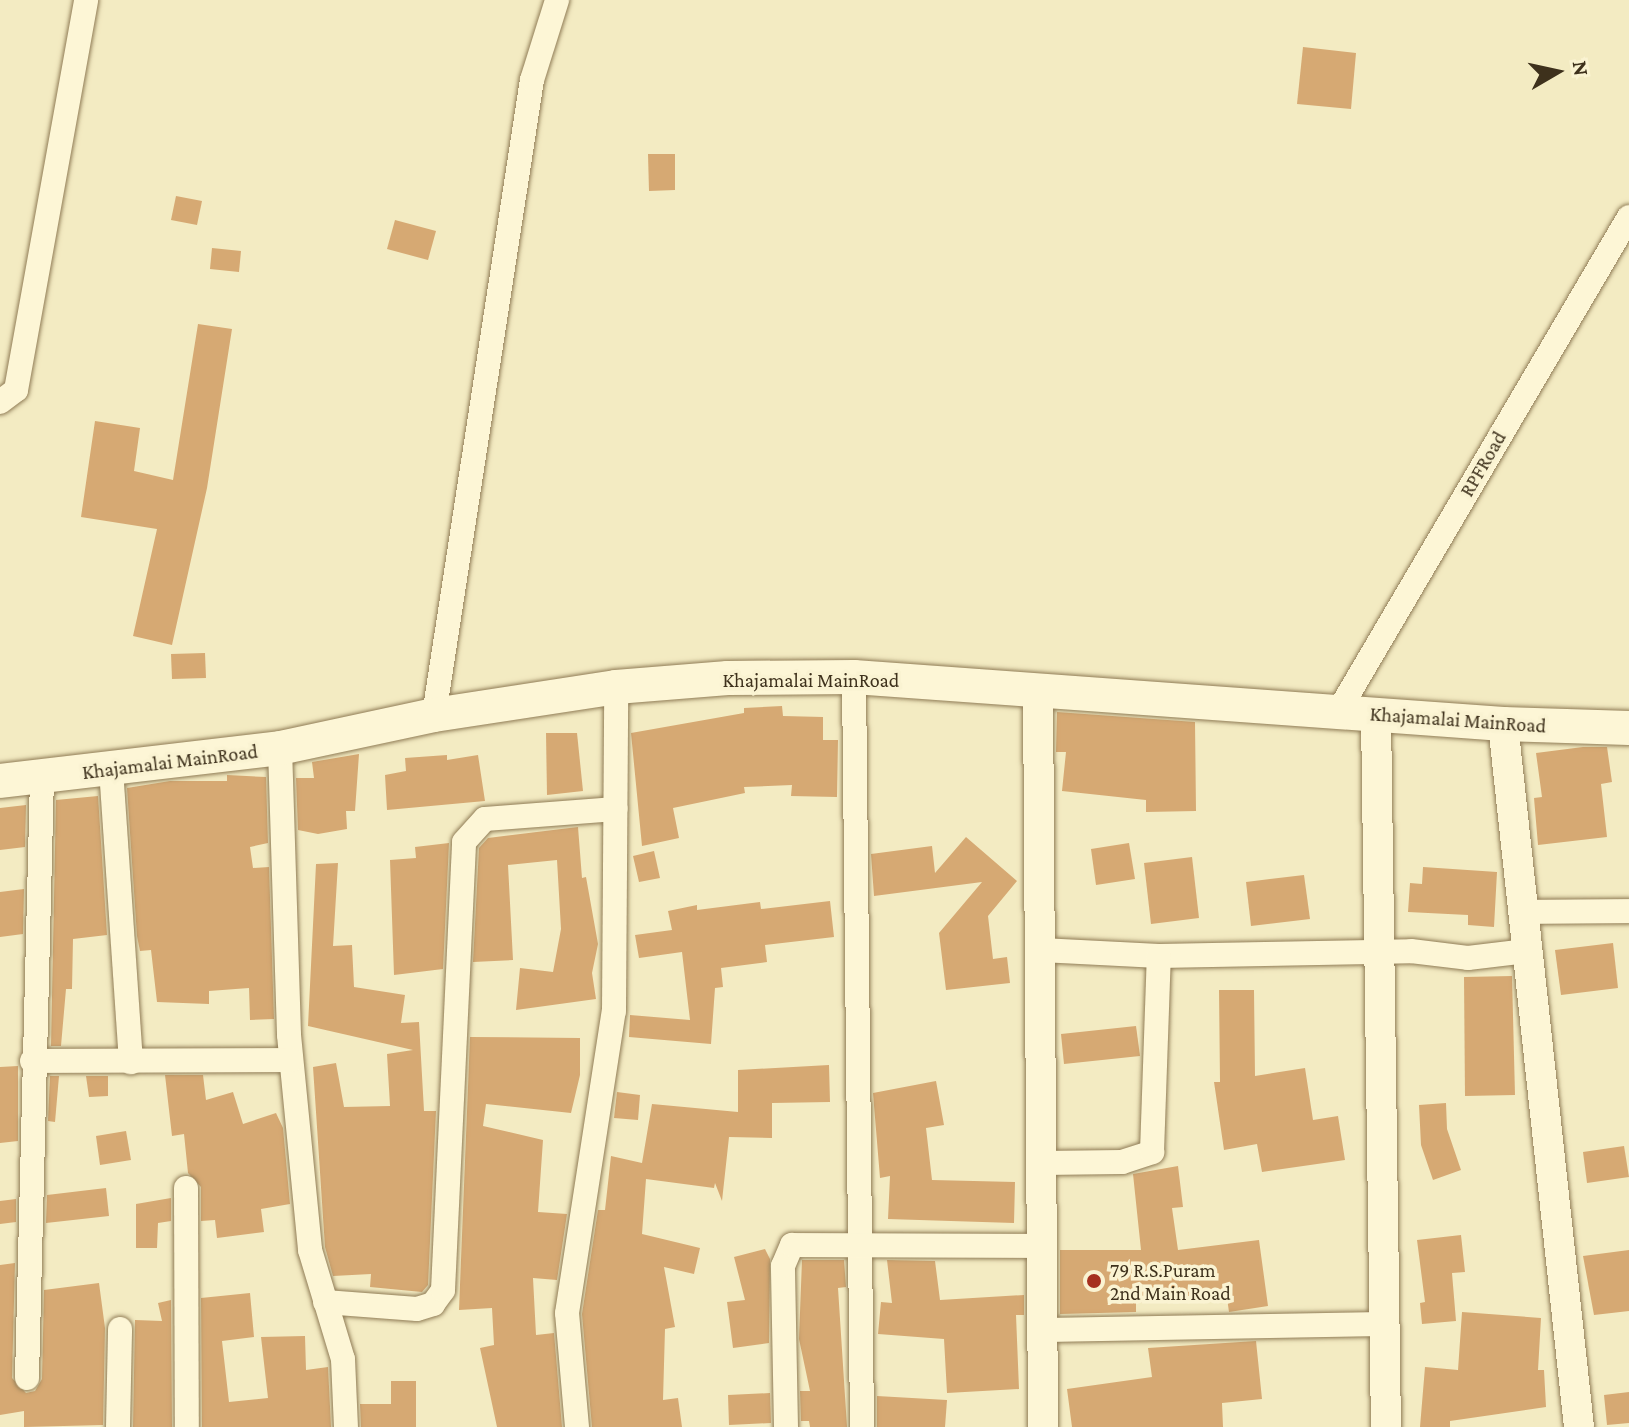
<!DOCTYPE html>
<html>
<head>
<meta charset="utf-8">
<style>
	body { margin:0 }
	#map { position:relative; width:1629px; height:1427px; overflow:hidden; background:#f3ebc2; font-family:"Crimson Pro",serif }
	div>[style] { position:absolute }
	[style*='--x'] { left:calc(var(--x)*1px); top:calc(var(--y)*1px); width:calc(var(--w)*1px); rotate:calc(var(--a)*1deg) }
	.building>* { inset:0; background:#d6a973 }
	.roads { filter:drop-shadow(0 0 2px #907c56) drop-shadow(0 0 2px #907c56) }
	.minor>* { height:24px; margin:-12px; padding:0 12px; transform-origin:12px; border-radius:12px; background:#fdf6d6 }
	.tertiary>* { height:30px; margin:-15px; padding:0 15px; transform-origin:15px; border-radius:15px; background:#fdf6d6 }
	.secondary>* { height:34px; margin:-17px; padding:0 17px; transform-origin:17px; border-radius:17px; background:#fdf6d6 }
	.dots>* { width:22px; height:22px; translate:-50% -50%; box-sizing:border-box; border:4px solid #faf3d2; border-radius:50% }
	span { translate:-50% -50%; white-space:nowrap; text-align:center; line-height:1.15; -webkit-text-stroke:7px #faf3d2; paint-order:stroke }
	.street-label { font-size:20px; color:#3e311c }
	.poi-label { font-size:20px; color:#3e311c }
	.left { translate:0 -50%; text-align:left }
	.north { position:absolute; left:1517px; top:32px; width:80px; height:80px; -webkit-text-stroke:6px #faf3d2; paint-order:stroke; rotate:81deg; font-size:22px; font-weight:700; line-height:32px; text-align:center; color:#3e311c }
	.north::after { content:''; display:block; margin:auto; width:28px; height:36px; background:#3e311c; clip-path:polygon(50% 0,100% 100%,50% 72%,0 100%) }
</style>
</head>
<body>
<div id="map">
	<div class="building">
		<div style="clip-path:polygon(1303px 47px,1356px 53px,1351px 109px,1297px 104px)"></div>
		<div style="clip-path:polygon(648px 154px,675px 154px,675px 190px,649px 191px)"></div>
		<div style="clip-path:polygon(176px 196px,202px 201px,197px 225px,171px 220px)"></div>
		<div style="clip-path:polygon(395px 220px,436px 231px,428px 260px,387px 249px)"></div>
		<div style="clip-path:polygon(212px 248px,241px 251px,239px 272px,210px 269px)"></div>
		<div style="clip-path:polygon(198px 324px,232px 329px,207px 488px,172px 645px,133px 636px,157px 529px,81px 517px,95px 421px,140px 428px,134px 471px,173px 480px)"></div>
		<div style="clip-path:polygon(205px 653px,206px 678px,172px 679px,171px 654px)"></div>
		<div style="clip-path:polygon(782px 706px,783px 716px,823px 717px,823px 740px,838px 740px,837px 797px,791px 796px,792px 785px,744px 787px,745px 793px,673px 808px,679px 838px,642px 846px,631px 733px,744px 713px,744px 708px)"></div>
		<div style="clip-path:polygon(1057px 712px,1195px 722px,1196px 811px,1146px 812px,1146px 800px,1062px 791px,1066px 752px,1056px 752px)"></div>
		<div style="clip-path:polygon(546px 733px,577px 733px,583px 791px,547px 795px)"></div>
		<div style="clip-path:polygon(1583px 747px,1607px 747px,1612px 782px,1601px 784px,1607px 837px,1538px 845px,1534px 798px,1542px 797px,1536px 753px)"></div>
		<div style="clip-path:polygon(359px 754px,355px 811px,346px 811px,347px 829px,318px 834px,298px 830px,296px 778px,314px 778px,312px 762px)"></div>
		<div style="clip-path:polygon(447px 755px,447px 760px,478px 755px,485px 801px,387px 810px,385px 775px,406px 771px,405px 758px)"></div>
		<div style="clip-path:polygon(227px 775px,266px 777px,268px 843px,250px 847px,253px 868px,269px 867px,274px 1019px,250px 1020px,249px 988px,209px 991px,209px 1004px,157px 1002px,151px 950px,140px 951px,137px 936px,127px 788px,170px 781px,227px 781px)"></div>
		<div style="clip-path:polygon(98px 796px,107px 935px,73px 939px,72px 989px,66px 989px,61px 1046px,51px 1046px,56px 800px)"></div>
		<div style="clip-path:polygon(26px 805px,25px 847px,0 850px,0 808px)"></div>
		<div style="clip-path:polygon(578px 827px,582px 878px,586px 877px,598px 944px,592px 973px,596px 999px,516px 1010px,520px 968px,553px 972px,561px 929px,557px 860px,508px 865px,513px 960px,473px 962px,479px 848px,488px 838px)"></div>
		<div style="clip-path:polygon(966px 837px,1017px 881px,988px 916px,993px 959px,1007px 957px,1010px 983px,946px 990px,939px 933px,982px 882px,874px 896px,871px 854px,932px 846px,935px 873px)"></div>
		<div style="clip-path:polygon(449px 843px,443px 969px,394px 975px,390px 860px,416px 858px,415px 847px)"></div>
		<div style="clip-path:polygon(1129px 843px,1135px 879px,1096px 885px,1091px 849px)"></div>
		<div style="clip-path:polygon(654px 851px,660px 878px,639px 882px,633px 856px)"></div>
		<div style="clip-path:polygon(1192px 857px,1199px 918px,1151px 924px,1144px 863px)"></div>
		<div style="clip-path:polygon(338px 863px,333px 946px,352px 945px,354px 987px,405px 995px,401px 1023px,419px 1022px,424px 1111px,436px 1111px,428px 1285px,422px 1292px,370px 1287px,371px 1274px,333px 1276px,325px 1247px,313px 1067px,336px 1063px,344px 1107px,390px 1106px,387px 1054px,413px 1050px,308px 1026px,316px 864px)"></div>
		<div style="clip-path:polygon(1423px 867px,1497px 872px,1494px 927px,1468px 925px,1468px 915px,1408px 912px,1410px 883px,1422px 884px)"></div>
		<div style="clip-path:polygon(1304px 875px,1310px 919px,1251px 926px,1246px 882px)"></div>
		<div style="clip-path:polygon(24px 889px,23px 934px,0 937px,0 892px)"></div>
		<div style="clip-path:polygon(830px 901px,834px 937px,765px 945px,767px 962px,721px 968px,723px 987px,715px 988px,711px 1044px,629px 1037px,630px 1015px,690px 1020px,682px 952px,639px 958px,635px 935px,672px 930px,668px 911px,697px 905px,697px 910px,760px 902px,761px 909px)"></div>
		<div style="clip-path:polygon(1613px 943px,1618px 988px,1561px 995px,1555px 950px)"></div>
		<div style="clip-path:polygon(1512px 976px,1515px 1095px,1465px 1096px,1464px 977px)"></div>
		<div style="clip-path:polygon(1219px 990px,1254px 990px,1255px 1076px,1305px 1068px,1313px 1120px,1338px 1116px,1345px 1160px,1262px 1172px,1257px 1144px,1224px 1150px,1214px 1082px,1220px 1082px)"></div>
		<div style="clip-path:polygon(1136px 1026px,1140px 1056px,1064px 1064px,1061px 1034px)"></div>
		<div style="clip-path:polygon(470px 1037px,580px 1038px,580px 1075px,571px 1113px,486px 1104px,483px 1126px,543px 1140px,538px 1212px,567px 1214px,557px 1280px,533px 1278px,536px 1335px,554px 1333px,562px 1427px,497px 1427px,480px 1348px,494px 1345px,492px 1308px,459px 1310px)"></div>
		<div style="clip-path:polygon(829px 1065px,830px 1102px,772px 1103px,772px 1138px,729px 1137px,722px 1201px,715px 1183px,714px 1188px,646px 1179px,642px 1234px,700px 1248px,694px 1274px,664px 1267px,675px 1327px,665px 1329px,663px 1400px,678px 1398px,682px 1427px,592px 1427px,582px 1314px,598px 1210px,605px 1210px,611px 1156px,642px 1163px,652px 1104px,738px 1112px,738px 1070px)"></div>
		<div style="clip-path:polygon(18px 1066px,18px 1141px,0 1143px,0 1067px)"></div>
		<div style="clip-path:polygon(165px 1075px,203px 1075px,206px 1100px,233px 1092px,243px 1124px,276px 1113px,283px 1128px,290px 1204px,261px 1209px,264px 1232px,217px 1238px,215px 1220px,201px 1221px,201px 1187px,188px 1173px,184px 1134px,172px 1136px)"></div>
		<div style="clip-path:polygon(50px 1076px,59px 1076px,55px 1122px,48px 1121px)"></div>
		<div style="clip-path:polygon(86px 1076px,108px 1076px,108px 1096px,89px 1097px)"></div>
		<div style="clip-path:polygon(936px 1081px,944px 1125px,926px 1128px,932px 1180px,1015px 1182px,1014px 1223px,888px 1219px,890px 1176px,880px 1178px,873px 1093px)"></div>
		<div style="clip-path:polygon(617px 1092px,640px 1095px,638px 1120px,614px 1118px)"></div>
		<div style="clip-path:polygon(1446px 1103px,1447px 1129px,1461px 1170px,1433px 1180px,1421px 1145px,1419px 1105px)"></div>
		<div style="clip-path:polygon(126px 1131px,131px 1160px,100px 1165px,96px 1136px)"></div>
		<div style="clip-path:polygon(1624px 1146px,1629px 1177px,1587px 1183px,1583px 1152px)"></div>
		<div style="clip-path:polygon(1178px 1166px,1183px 1207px,1172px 1208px,1178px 1250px,1259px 1240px,1268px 1306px,1229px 1312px,1227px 1298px,1191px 1302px,1190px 1296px,1136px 1303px,1136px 1312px,1060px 1314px,1060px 1250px,1141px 1250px,1133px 1174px)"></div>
		<div style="clip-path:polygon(106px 1188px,109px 1216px,46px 1223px,47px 1195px)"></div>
		<div style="clip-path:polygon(171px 1198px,171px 1221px,158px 1223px,157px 1248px,136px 1248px,136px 1204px)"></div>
		<div style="clip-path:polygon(16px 1199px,16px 1222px,0 1224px,0 1201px)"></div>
		<div style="clip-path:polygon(1461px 1235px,1465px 1272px,1452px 1273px,1456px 1321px,1422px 1324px,1420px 1303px,1425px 1302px,1417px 1240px)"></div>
		<div style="clip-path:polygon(765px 1249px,770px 1259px,769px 1343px,733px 1348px,727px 1302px,745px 1300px,734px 1257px)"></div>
		<div style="clip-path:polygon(1629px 1250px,1629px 1311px,1594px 1315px,1583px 1256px)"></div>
		<div style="clip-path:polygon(802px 1260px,844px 1260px,846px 1287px,838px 1288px,847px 1427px,810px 1427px,809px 1421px,801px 1421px,800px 1391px,810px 1391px,799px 1339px)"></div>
		<div style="clip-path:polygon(887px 1260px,935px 1261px,940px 1300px,1024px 1295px,1024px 1315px,1016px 1315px,1019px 1389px,947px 1393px,944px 1339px,878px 1334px,881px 1302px,892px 1303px)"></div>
		<div style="clip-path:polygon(15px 1263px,12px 1378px,26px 1393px,35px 1391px,42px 1379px,44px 1290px,99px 1283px,105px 1328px,103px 1425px,24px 1427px,24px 1411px,0 1415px,0 1265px)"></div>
		<div style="clip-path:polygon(250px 1293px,254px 1337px,222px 1341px,229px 1402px,268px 1398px,261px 1337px,305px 1336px,306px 1370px,328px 1367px,331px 1427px,202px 1427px,201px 1298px)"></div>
		<div style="clip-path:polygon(171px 1300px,172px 1427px,133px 1427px,135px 1320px,162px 1321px,158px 1303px)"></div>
		<div style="clip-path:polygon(1462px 1312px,1541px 1318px,1538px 1370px,1544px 1370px,1546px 1407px,1450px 1421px,1450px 1427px,1420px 1427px,1425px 1367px,1458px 1370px)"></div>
		<div style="clip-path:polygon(1256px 1341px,1262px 1399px,1222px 1403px,1223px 1427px,1072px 1427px,1067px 1389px,1152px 1377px,1148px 1348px)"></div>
		<div style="clip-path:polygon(391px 1381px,416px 1381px,416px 1427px,361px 1427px,360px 1404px,391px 1404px)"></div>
		<div style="clip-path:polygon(1629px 1392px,1629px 1423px,1607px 1425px,1604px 1395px)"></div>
		<div style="clip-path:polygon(770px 1393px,771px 1423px,729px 1425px,728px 1395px)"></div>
		<div style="clip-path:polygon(877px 1396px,947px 1400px,945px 1427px,877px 1427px)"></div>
	</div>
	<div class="roads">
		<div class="minor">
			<div style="--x:0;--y:402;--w:20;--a:-37"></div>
			<div style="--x:16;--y:390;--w:396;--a:-79.8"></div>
			<div style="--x:854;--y:677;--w:750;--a:89.39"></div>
			<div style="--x:1338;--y:712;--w:574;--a:-59.55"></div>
			<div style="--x:434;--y:715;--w:643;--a:-81.23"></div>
			<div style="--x:532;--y:80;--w:84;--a:-72.6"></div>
			<div style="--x:280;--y:748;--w:287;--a:88.2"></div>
			<div style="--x:289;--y:1035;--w:216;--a:84.4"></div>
			<div style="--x:310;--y:1250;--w:114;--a:73.2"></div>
			<div style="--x:343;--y:1359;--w:68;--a:87.5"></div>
			<div style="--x:111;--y:769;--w:294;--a:86.1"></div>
			<div style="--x:1523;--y:912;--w:106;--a:-0.5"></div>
			<div style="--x:1041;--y:950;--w:118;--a:2.9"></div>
			<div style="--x:1159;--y:956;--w:252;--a:-1.1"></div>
			<div style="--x:1411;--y:951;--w:57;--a:7"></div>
			<div style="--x:1468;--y:958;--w:59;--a:-6.8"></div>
			<div style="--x:32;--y:1061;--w:259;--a:-0.2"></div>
			<div style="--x:1043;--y:1163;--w:79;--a:-0.7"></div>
			<div style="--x:1122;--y:1162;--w:32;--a:-18"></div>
			<div style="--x:1152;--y:1152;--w:196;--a:-88"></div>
			<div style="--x:186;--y:1188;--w:239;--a:89.8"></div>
			<div style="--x:325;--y:1302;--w:92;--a:4.4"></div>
			<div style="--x:417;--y:1309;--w:17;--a:-17"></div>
			<div style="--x:433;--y:1304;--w:17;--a:-54"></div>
			<div style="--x:443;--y:1290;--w:448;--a:-87.3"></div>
			<div style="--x:464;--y:842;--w:31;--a:-48"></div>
			<div style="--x:485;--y:819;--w:131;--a:-4.4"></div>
			<div style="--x:1044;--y:1330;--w:340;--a:-1"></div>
			<div style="--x:27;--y:1378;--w:600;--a:-88.57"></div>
			<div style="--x:118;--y:1427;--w:98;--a:-88.8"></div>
			<div style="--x:577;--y:1427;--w:114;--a:-95"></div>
			<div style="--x:567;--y:1313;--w:306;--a:-81.2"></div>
			<div style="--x:614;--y:1011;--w:324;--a:-89.6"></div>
			<div style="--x:786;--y:1427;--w:161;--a:-91.1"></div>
			<div style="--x:783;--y:1266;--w:23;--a:-67"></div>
			<div style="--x:792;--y:1245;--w:251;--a:0.2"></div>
		</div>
		<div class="tertiary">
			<div style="--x:1038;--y:689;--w:738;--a:89.61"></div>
			<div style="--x:1376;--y:714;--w:713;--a:89.2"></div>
			<div style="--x:1503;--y:724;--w:707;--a:83.83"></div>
		</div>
		<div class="secondary">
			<div style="--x:0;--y:781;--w:282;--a:-6.7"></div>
			<div style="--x:280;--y:748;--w:157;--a:-12.1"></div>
			<div style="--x:434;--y:715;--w:184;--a:-8.7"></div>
			<div style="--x:616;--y:687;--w:112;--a:-4.6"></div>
			<div style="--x:728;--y:678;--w:126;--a:-0.5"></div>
			<div style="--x:854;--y:677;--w:651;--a:4.14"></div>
			<div style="--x:1503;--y:724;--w:126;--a:1.8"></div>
		</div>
	</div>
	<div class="dots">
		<div style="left:1094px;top:1281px;background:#a6301f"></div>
	</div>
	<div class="street-label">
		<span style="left:1483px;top:464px;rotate:-60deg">RPFRoad</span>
		<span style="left:811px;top:680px">Khajamalai MainRoad</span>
		<span style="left:1458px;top:720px;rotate:4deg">Khajamalai MainRoad</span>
		<span style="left:170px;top:762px;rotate:-7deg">Khajamalai MainRoad</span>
	</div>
	<div class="poi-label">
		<span class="left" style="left:1110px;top:1282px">79 R.S.Puram<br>2nd Main Road</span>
	</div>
	<div class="north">N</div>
</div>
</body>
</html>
